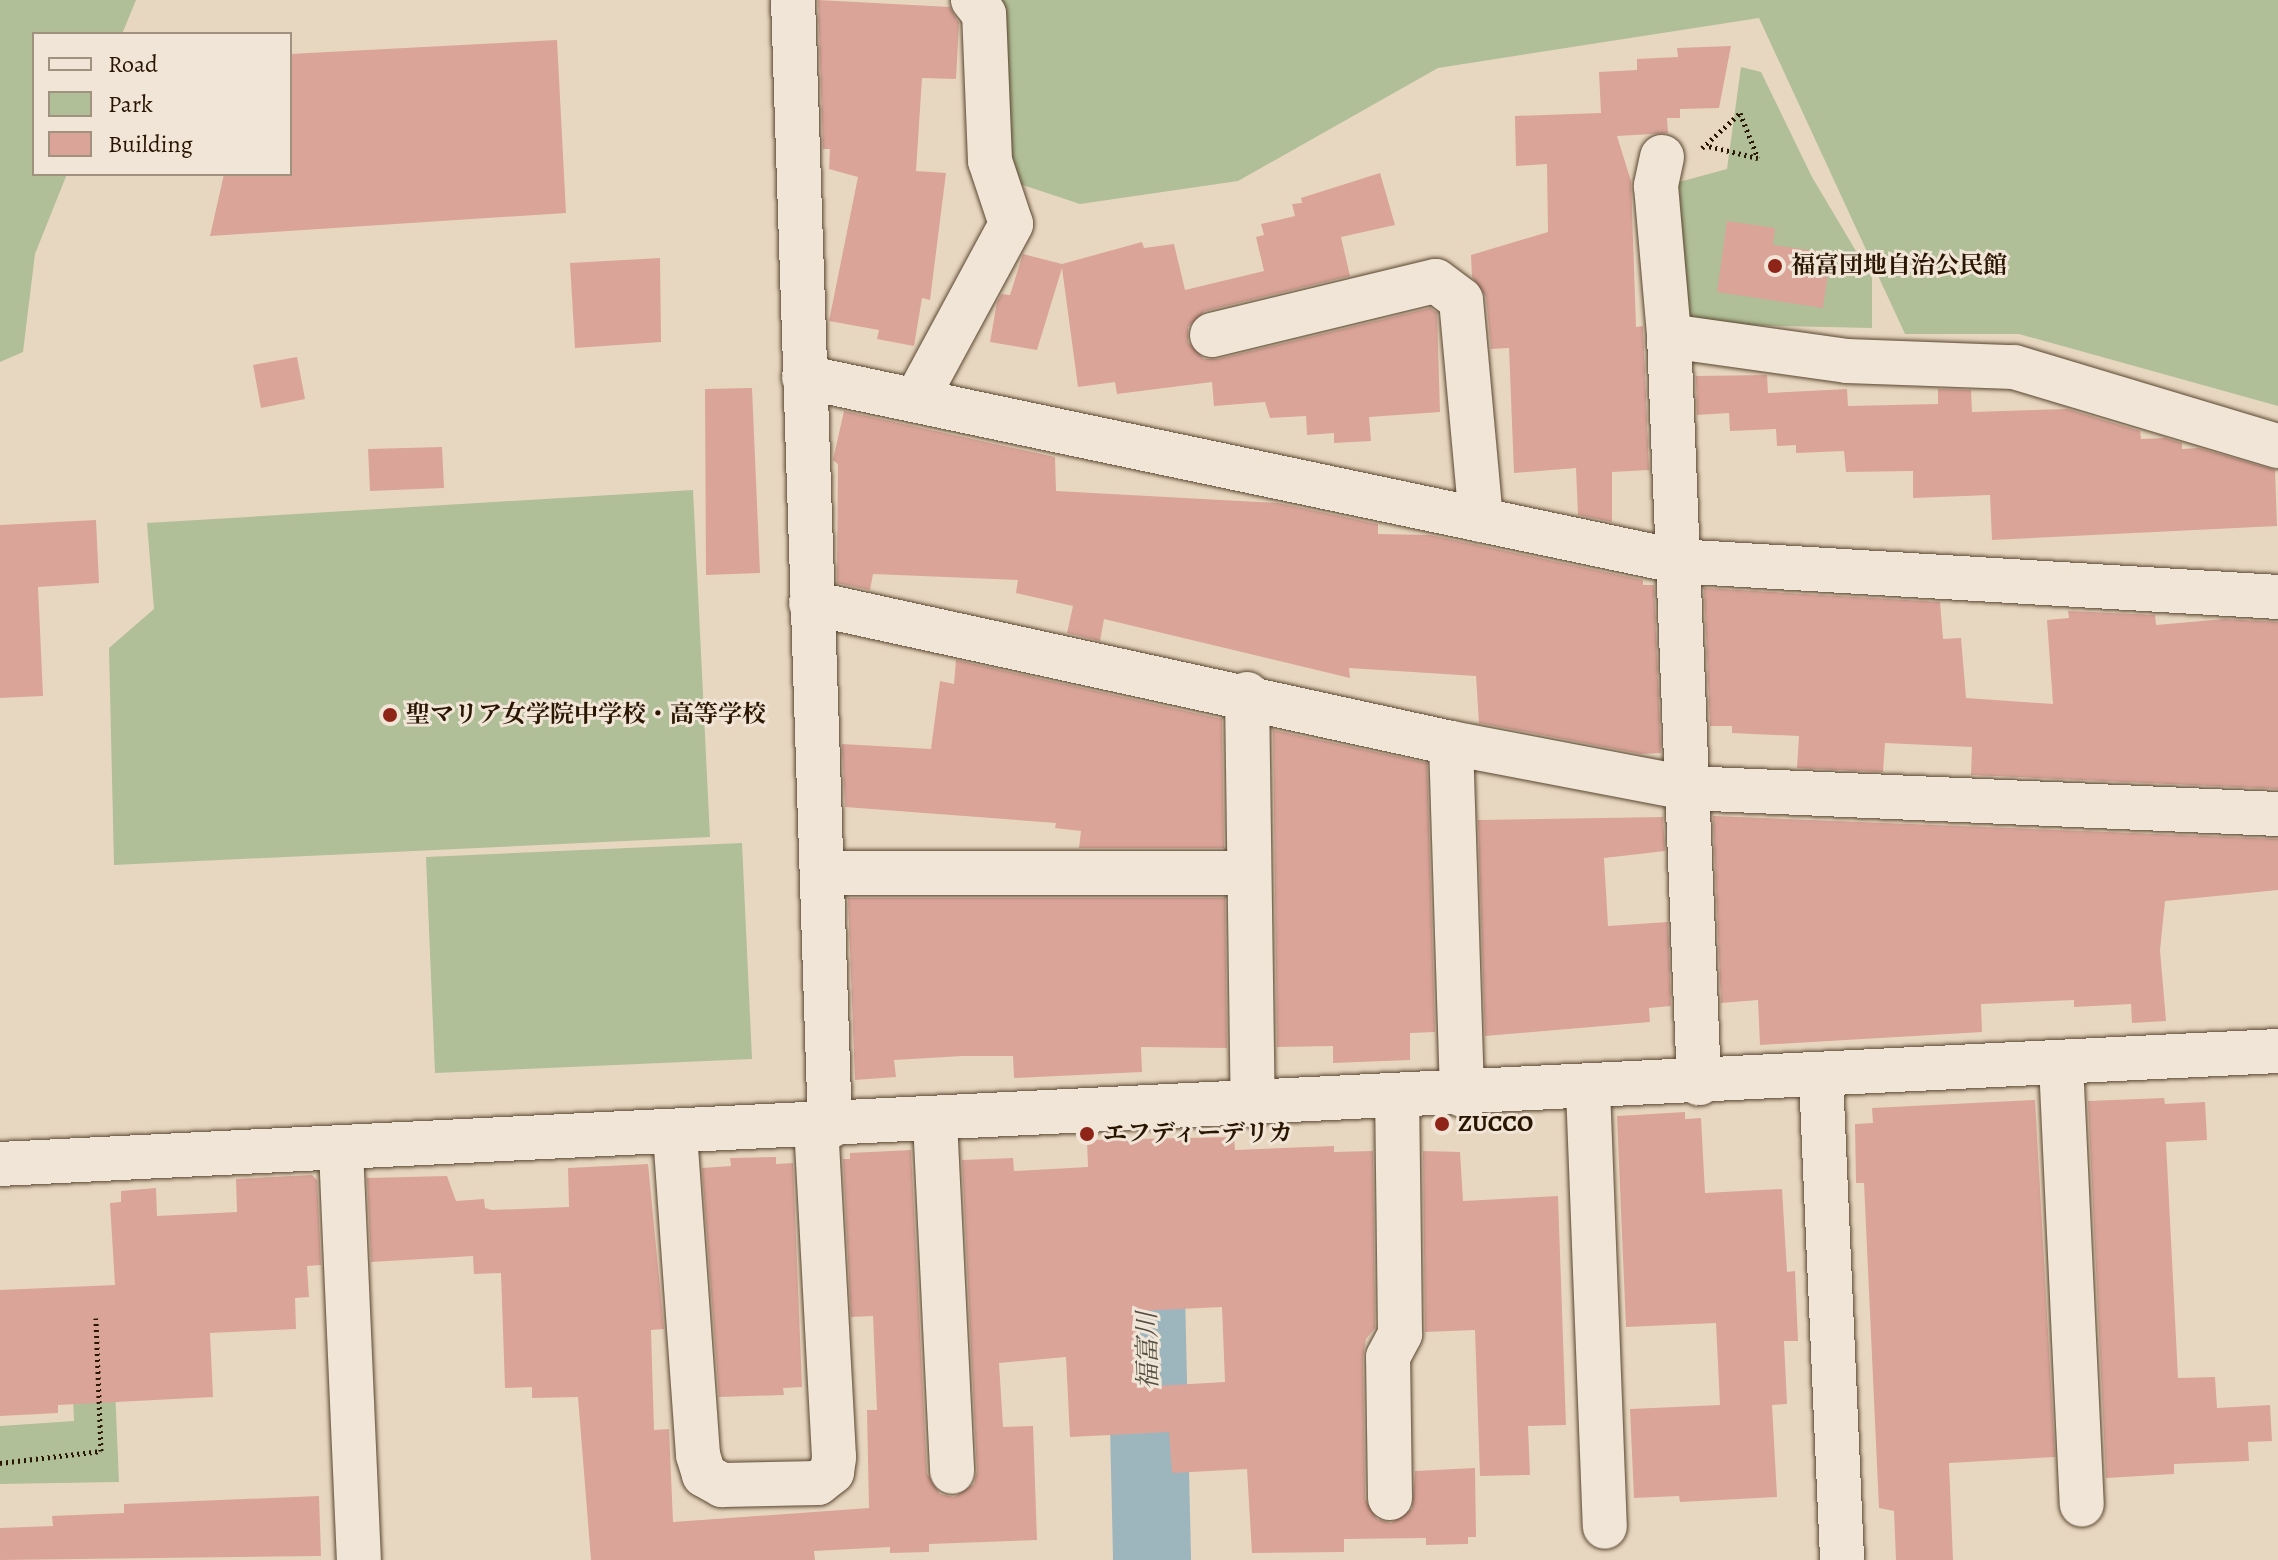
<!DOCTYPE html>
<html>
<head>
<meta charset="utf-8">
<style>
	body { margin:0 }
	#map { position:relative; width:2278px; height:1560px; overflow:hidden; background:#e8d7c0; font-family:Alegreya,"Noto Serif JP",serif }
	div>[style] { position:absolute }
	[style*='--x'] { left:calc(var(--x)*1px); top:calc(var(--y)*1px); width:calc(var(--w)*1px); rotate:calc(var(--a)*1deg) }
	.green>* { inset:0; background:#b0bf97 }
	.river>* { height:78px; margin:-39px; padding:0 39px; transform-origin:39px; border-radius:39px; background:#9db6be }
	.building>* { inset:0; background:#daa499 }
	.path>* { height:5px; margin-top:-2.5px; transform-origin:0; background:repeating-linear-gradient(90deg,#2a1600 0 2px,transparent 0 6px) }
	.roads { filter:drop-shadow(0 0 2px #5a4630) drop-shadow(0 0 2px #5a4630) }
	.minor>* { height:44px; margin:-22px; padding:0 22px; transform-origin:22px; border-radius:22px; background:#f0e5d6 }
	.dots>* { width:22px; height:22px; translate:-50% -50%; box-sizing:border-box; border:4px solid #f0e5d6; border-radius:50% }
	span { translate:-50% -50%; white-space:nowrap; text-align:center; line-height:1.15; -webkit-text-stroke:6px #f0e5d6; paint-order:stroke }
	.poi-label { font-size:24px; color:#2a1600; font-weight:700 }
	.left { translate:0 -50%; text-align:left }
	.water-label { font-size:26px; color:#524e42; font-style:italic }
	.legend { position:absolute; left:32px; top:32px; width:260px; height:144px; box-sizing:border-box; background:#f0e5d6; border:2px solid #a19280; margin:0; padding:10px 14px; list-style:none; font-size:24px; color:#2a1600 }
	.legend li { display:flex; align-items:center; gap:16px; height:40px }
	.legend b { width:40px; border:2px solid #a19280 }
</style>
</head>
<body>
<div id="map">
	<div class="green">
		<div style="clip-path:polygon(0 0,136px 0,122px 34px,34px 34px,34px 174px,67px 174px,35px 254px,23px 352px,0 362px)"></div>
		<div style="clip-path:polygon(999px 0,2278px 0,2278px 406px,2019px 334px,1905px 334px,1759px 18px,1438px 68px,1238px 181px,1080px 204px,1014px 182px)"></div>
		<div style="clip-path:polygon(1741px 67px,1761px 72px,1812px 177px,1872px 278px,1872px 328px,1686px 324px,1679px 182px,1727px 169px)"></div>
		<div style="clip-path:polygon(693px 490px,710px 837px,114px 865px,109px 648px,154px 609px,147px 523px)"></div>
		<div style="clip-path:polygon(742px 843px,752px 1059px,435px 1073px,426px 857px)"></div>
		<div style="clip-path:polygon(111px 1293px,119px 1482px,0 1484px,0 1426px,74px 1421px,69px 1298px)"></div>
	</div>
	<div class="river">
		<div style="--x:1144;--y:1205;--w:355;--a:88.7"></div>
	</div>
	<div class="building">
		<div style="clip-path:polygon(818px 0,950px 7px,959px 23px,956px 79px,922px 78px,916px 171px,946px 173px,930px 300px,922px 298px,914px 346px,877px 339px,879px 330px,829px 321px,858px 177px,829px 169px,830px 149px,823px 149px)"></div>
		<div style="clip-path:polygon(557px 40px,566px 213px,210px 236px,224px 174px,290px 174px,290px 54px)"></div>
		<div style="clip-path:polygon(1731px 46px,1719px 108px,1680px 109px,1680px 118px,1667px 118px,1668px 133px,1617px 136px,1631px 181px,1636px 327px,1643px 326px,1649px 470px,1612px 472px,1612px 522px,1578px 515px,1576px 468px,1514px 473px,1509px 348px,1491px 349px,1486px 297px,1472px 277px,1471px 255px,1548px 232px,1547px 164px,1516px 166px,1515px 116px,1601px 113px,1599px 72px,1637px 70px,1637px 59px,1678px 57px,1677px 48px)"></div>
		<div style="clip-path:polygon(1380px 173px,1395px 225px,1341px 237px,1350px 276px,1205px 311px,1188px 327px,1188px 342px,1204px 359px,1218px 359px,1430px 308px,1437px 313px,1440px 412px,1369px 417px,1371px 441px,1334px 443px,1334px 433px,1307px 435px,1306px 416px,1270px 418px,1265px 402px,1214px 406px,1212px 382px,1117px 394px,1115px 382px,1078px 387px,1062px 268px,1037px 350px,990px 342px,997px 302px,1002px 294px,1010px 295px,1023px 254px,1062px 264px,1142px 242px,1144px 248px,1174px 244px,1185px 290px,1264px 271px,1256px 237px,1264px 235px,1261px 224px,1295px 216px,1292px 204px,1302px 203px,1301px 198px)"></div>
		<div style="clip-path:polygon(1727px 221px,1775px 228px,1773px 245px,1831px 253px,1823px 308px,1717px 292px)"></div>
		<div style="clip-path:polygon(660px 258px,661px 342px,575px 348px,570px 263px)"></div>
		<div style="clip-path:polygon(297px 357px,305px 399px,261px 408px,253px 365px)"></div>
		<div style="clip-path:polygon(1767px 375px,1768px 393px,1847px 389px,1848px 406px,1938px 404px,1938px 389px,1971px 390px,1972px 412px,2067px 409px,2140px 431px,2141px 439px,2165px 438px,2182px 443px,2182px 449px,2199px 448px,2275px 470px,2277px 526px,1992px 540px,1990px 495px,1913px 498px,1913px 471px,1846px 472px,1844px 451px,1796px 453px,1796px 445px,1777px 446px,1776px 429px,1730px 431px,1729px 413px,1697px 415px,1696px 376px)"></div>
		<div style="clip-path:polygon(752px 388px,760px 573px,706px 575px,705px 389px)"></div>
		<div style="clip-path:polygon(844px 411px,1055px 457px,1056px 491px,1278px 503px,1378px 524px,1378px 534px,1430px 535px,1643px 580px,1643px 585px,1654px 585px,1661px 753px,1641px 754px,1479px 723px,1476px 676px,1349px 668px,1350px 678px,1104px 619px,1100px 641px,1067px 633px,1073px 606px,1016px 593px,1018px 580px,873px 574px,870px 590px,837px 583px,838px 464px,833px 460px)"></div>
		<div style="clip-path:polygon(442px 447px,444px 488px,370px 491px,368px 449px)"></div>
		<div style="clip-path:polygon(96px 520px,99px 583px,38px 587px,43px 696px,0 698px,0 525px)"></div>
		<div style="clip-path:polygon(1704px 588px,1940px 602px,1943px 639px,1961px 638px,1966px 698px,2053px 704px,2047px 620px,2069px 618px,2068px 611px,2155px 615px,2156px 625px,2225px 619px,2278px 622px,2278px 789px,1971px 775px,1972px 747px,1885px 743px,1883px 772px,1797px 768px,1799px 736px,1732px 733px,1732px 726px,1710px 726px)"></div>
		<div style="clip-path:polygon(956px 660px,1222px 719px,1224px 848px,1079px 848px,1081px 831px,1055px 828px,1056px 823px,845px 807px,842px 744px,931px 749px,940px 681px,954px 684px)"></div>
		<div style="clip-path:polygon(1273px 730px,1427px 763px,1435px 1032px,1410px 1033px,1410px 1060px,1333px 1063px,1333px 1046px,1277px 1047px)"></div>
		<div style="clip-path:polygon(1713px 816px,2278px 839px,2278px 890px,2165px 901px,2160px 950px,2166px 1021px,2132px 1023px,2131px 1004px,2074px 1007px,2074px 1000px,1981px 1004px,1982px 1032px,1760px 1045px,1758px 1000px,1721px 1003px)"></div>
		<div style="clip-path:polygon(1663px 817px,1665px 851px,1604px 858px,1608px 926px,1668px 922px,1671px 1006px,1649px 1008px,1650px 1022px,1485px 1036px,1478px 820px)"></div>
		<div style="clip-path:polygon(848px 898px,1225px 898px,1227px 1048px,1141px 1047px,1142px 1072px,1014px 1078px,1013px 1056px,963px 1056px,894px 1060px,896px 1077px,855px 1080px)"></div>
		<div style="clip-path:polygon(2164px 1098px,2165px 1104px,2205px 1102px,2207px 1140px,2166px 1142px,2178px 1378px,2215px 1377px,2217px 1408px,2270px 1405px,2272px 1441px,2248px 1442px,2249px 1461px,2174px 1464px,2174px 1474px,2106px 1478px,2088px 1101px)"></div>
		<div style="clip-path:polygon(2035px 1100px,2055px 1457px,1949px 1463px,1953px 1560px,1896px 1560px,1894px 1511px,1879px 1508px,1864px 1183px,1856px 1183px,1855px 1124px,1873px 1123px,1872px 1108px)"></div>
		<div style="clip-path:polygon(1685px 1112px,1685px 1119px,1701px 1118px,1705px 1193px,1782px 1189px,1787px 1272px,1795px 1271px,1798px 1341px,1784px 1341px,1787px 1404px,1772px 1405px,1777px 1497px,1680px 1502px,1679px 1496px,1634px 1498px,1630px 1409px,1720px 1405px,1716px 1323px,1626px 1327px,1617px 1116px)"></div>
		<div style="clip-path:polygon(evenodd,1234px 1137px,1235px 1150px,1334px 1146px,1334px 1152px,1373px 1151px,1375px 1328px,1366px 1339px,1363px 1357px,1365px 1499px,1377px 1519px,1391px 1523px,1412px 1509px,1415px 1471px,1475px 1468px,1476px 1537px,1468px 1537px,1468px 1544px,1426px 1545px,1426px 1538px,1344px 1539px,1344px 1552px,1252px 1553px,1247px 1469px,1172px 1473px,1169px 1432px,1070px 1437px,1066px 1357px,999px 1363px,1003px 1427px,1033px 1426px,1037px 1540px,929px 1544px,929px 1552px,890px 1553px,890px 1547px,814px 1551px,815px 1560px,591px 1560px,578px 1397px,532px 1398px,532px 1387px,505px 1388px,501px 1273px,474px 1274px,473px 1256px,371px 1262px,367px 1178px,447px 1176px,456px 1201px,484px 1199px,485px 1208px,492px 1210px,569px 1207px,568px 1168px,648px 1164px,664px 1329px,651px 1330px,654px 1430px,669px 1429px,673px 1522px,869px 1508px,867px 1410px,877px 1410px,873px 1316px,851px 1317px,843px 1159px,850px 1159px,850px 1153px,911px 1150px,927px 1473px,940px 1494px,954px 1497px,974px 1484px,977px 1471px,962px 1160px,1013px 1158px,1014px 1171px,1088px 1167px,1087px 1140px,1234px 1137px,1222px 1307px,1225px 1382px,1139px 1387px,1137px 1311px,1222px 1307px)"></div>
		<div style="clip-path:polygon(1423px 1151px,1460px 1152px,1463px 1201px,1558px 1196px,1566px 1425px,1528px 1426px,1530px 1475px,1480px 1476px,1475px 1330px,1425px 1332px)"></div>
		<div style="clip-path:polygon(776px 1157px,776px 1164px,793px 1163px,802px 1387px,783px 1388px,784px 1395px,719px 1397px,702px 1168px,731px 1166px,730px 1158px)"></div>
		<div style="clip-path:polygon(312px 1175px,317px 1180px,321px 1265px,307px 1266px,309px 1297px,295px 1298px,296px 1329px,210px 1333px,213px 1397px,58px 1405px,58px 1413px,0 1416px,0 1290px,115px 1285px,110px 1203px,121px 1202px,121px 1191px,156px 1188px,157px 1216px,237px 1212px,236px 1179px)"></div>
		<div style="clip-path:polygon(319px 1496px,321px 1556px,0 1560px,0 1528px,53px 1526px,52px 1516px,124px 1513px,124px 1504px)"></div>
	</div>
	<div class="path">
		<div style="--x:1702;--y:148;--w:52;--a:-42.6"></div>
		<div style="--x:1740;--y:113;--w:48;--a:68.2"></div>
		<div style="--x:1758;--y:158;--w:51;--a:-166.5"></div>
		<div style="--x:0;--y:1463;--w:102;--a:-6.8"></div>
		<div style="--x:101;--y:1451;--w:133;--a:-92.2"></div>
	</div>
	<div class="roads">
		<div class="minor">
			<div style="--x:793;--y:0;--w:1127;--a:88.12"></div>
			<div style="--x:1662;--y:157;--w:30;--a:102"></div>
			<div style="--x:1656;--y:186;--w:151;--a:85"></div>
			<div style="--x:1669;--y:336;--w:748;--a:87.7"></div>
			<div style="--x:1212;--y:335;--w:230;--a:-13.6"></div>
			<div style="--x:1436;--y:281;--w:31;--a:37"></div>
			<div style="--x:1461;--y:300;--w:221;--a:84.8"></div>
			<div style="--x:1669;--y:336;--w:180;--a:8"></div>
			<div style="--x:1847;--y:361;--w:167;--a:2.1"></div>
			<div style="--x:2014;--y:367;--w:276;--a:16.7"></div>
			<div style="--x:804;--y:377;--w:891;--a:11.92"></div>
			<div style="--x:1676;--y:561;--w:603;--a:3.42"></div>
			<div style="--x:916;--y:400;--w:200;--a:-61.6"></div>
			<div style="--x:1011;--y:224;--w:66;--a:-108.4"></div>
			<div style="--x:990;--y:161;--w:147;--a:-92.3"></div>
			<div style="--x:984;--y:14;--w:18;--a:-128"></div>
			<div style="--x:811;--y:603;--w:655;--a:12.34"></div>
			<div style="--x:1451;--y:743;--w:240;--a:10.8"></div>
			<div style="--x:1687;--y:788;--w:592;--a:2.52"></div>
			<div style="--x:1247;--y:694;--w:411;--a:89.2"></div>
			<div style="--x:1451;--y:743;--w:352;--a:88.2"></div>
			<div style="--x:822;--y:873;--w:427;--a:0"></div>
			<div style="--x:2061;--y:1064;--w:441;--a:87.3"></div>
			<div style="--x:1821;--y:1077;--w:483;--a:87.5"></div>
			<div style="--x:1588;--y:1089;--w:438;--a:87.8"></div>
			<div style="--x:935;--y:1121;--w:351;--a:87.2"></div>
			<div style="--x:675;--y:1134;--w:322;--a:85.9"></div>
			<div style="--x:698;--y:1455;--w:21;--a:73"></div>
			<div style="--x:704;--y:1475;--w:21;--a:29"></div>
			<div style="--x:722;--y:1485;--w:96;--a:-1.2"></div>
			<div style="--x:818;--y:1483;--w:18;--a:-38"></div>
			<div style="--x:832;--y:1472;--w:15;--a:-82"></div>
			<div style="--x:834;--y:1457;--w:330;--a:-93.1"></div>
			<div style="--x:341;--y:1150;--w:410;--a:87.5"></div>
			<div style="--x:0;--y:1164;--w:2281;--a:-2.84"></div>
			<div style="--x:1390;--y:1498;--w:141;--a:-90.8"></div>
			<div style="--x:1388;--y:1357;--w:26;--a:-62"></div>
			<div style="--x:1400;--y:1334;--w:236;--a:-90.7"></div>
		</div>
	</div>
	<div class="dots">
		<div style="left:1775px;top:266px;background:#8f2418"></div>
		<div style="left:390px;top:715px;background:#8f2418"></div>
		<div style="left:1442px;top:1124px;background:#8f2418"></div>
		<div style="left:1087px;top:1134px;background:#8f2418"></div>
	</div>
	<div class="poi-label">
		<span class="left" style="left:1791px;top:266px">福富団地自治公民館</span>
		<span class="left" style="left:406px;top:715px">聖マリア女学院中学校・高等学校</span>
		<span class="left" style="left:1458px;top:1124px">ZUCCO</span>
		<span class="left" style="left:1103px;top:1134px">エフディーデリカ</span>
	</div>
	<div class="water-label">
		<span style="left:1148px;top:1351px;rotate:-91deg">福富川</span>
	</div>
	<ul class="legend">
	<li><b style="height:10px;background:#f0e5d6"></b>Road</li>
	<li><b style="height:22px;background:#b0bf97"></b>Park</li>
	<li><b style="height:22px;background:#daa499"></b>Building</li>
	</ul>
</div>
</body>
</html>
